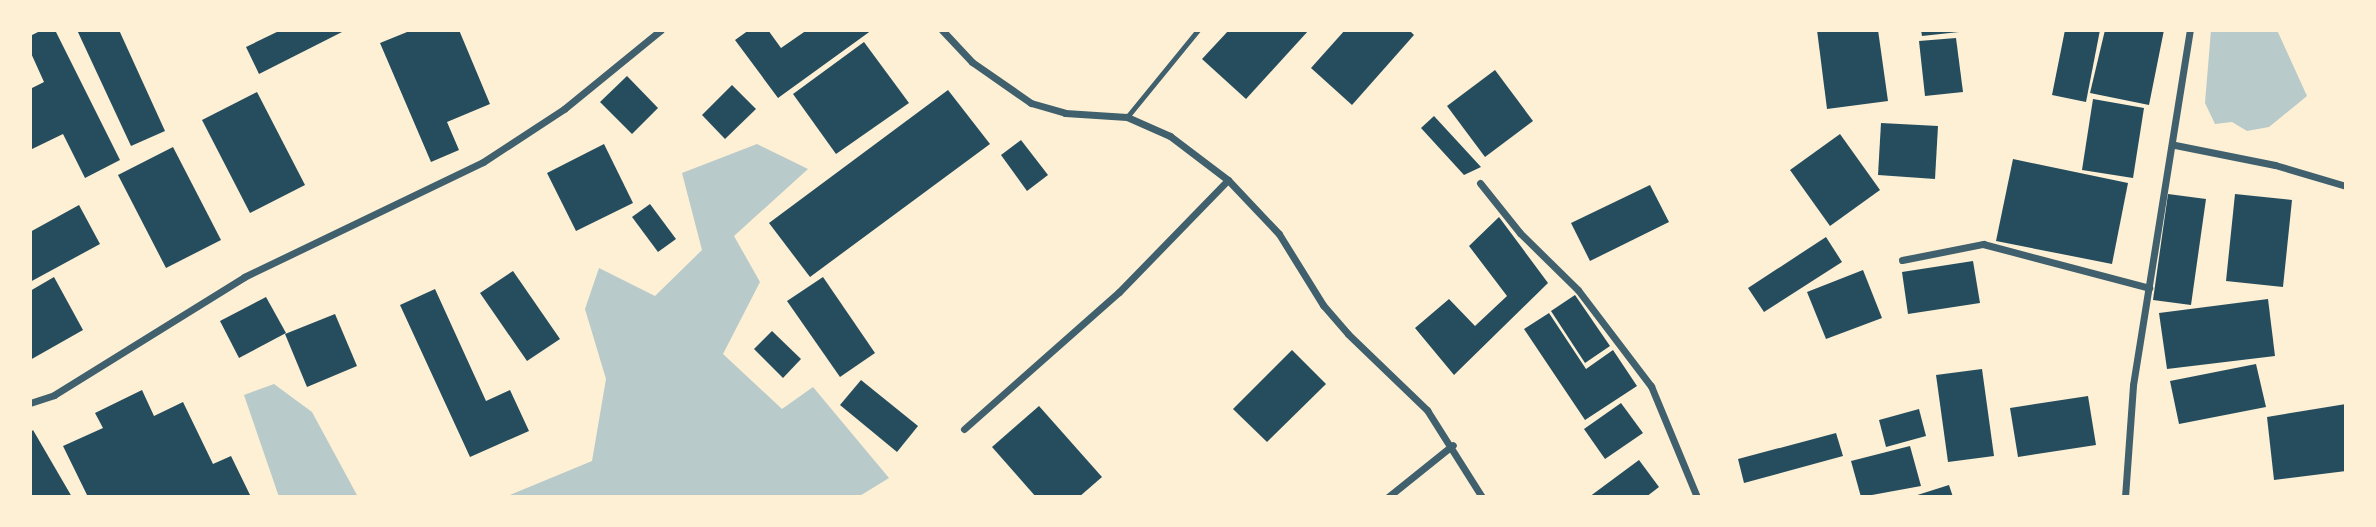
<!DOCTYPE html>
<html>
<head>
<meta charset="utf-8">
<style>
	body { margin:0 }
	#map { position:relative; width:2376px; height:527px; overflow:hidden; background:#fdf0d5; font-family:Manrope,sans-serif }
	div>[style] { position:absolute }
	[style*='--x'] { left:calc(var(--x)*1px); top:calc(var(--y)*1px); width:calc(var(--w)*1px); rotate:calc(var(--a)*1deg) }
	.green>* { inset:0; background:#b9caca }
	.building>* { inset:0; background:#264d5e }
	.service>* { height:5px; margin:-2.5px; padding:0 2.5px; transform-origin:2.5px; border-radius:2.5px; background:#3f606c }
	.minor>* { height:7px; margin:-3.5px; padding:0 3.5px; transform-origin:3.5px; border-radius:3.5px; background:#3f606c }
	span { translate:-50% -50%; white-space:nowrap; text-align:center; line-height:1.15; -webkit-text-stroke:7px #fdf0d5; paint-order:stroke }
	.frame { position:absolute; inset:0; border:32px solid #fdf0d5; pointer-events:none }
</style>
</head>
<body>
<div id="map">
	<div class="green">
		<div style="clip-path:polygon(2211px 30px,2277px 30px,2307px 96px,2269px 127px,2247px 131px,2232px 122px,2215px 124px,2205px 103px)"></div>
		<div style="clip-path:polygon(757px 144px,808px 169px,734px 236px,760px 282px,723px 354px,782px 409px,813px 387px,889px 478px,858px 497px,505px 497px,592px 461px,606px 379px,585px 309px,599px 268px,655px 296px,702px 250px,682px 173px)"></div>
		<div style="clip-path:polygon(274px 384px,312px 412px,358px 497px,279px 497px,244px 395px)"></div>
	</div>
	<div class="building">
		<div style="clip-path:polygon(42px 30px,55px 30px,120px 160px,85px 178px,63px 134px,30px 150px,30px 89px,44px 82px,30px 51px,30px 36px)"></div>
		<div style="clip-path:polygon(77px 30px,119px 30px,165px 131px,131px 146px)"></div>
		<div style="clip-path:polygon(281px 30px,346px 30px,259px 74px,246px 47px)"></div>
		<div style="clip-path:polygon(412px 30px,459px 30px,490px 104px,447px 122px,459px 150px,431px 162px,380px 43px)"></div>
		<div style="clip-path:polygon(749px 30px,768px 30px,781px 48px,807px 30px,872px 30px,778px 98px,735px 40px)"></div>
		<div style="clip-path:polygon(1229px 30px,1309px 30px,1246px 99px,1202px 59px)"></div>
		<div style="clip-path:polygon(1345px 30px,1409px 30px,1414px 35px,1352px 105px,1311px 68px)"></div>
		<div style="clip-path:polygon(1817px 30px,1878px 30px,1888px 101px,1827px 109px)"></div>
		<div style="clip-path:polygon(1921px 30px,1959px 30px,1959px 32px,1922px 36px)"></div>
		<div style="clip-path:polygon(2065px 30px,2100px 30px,2086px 102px,2052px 95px)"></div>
		<div style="clip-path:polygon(2105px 30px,2164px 30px,2149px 105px,2090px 93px)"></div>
		<div style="clip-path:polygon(1956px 38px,1963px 92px,1925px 96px,1919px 41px)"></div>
		<div style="clip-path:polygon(864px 42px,909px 103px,836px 154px,793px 94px)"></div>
		<div style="clip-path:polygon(1495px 70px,1533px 121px,1485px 157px,1447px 106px)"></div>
		<div style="clip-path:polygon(627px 76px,658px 108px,632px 134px,600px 102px)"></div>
		<div style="clip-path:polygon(732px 85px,756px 109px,725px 139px,702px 115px)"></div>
		<div style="clip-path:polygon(948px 90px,990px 144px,810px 277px,769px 223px)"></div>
		<div style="clip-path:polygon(257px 92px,305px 185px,250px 213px,202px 120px)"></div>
		<div style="clip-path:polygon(2093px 99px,2144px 108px,2133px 178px,2082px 170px)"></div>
		<div style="clip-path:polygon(1434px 116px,1481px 167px,1464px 175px,1421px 128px)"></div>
		<div style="clip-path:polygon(1881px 123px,1938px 126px,1935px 179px,1878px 175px)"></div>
		<div style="clip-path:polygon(1840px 134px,1880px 190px,1830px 226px,1790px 170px)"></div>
		<div style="clip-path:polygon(1021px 140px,1048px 175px,1027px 191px,1001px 155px)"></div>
		<div style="clip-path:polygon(604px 144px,633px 203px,576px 231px,547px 173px)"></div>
		<div style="clip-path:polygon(173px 147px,221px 240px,166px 268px,118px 175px)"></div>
		<div style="clip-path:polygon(2013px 159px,2128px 183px,2112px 264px,1996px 241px)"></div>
		<div style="clip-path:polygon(1650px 185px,1669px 222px,1590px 261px,1571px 223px)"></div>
		<div style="clip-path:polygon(2168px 194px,2206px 199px,2191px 305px,2153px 300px)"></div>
		<div style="clip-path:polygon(2235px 194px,2292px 200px,2283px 287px,2226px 281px)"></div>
		<div style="clip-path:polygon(650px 204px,676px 239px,658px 252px,632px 217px)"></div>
		<div style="clip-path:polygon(79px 205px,100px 244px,30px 282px,30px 232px)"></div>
		<div style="clip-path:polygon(1499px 217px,1548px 283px,1454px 375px,1415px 328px,1449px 299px,1475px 326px,1507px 296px,1469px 246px)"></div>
		<div style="clip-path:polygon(1826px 237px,1842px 262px,1764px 312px,1748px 288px)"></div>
		<div style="clip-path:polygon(1973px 261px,1980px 303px,1908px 314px,1902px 272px)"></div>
		<div style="clip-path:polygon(1863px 270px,1882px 318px,1826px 339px,1807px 292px)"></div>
		<div style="clip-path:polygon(513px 271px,560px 339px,527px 361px,480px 293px)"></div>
		<div style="clip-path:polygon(54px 277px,83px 330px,30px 360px,30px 291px)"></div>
		<div style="clip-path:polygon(823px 277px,875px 353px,840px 377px,787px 301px)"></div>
		<div style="clip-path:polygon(435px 289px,486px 401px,510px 390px,529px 431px,470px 457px,400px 305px)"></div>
		<div style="clip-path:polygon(1575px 295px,1610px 346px,1585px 363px,1551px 311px)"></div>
		<div style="clip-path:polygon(266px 297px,286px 333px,239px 358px,220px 321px)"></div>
		<div style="clip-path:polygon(2268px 299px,2275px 356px,2167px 369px,2159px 313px)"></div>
		<div style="clip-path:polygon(1549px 313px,1586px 369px,1613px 350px,1637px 386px,1585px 420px,1524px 329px)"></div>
		<div style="clip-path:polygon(335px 314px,357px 366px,307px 387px,285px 334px)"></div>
		<div style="clip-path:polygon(772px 331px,801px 359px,783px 378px,754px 349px)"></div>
		<div style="clip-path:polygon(1292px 350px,1326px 384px,1267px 442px,1233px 409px)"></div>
		<div style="clip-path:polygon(2256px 364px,2266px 407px,2179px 424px,2170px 381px)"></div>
		<div style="clip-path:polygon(1982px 369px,1994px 456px,1948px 462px,1936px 375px)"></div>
		<div style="clip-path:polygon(861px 380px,918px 426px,897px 452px,840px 405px)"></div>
		<div style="clip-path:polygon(142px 390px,154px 416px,183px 402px,213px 464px,231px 456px,251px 497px,88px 497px,63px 446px,103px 428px,95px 413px)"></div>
		<div style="clip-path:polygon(2088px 396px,2096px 445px,2018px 457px,2010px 408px)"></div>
		<div style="clip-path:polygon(1621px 403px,1643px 433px,1605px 459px,1584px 429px)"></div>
		<div style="clip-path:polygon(2346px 404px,2346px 471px,2274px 480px,2267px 417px)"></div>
		<div style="clip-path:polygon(1039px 406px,1102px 477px,1079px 497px,1036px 497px,992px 447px)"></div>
		<div style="clip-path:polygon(1919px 409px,1926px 436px,1886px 447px,1879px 420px)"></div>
		<div style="clip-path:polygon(33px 430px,72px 497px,30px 497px,30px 433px)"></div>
		<div style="clip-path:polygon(1836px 433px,1843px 456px,1744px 483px,1738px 459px)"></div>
		<div style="clip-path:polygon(1910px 446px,1921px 486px,1861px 497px,1851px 461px)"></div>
		<div style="clip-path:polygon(1639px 460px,1659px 487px,1646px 497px,1589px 497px)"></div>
		<div style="clip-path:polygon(1949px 485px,1953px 497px,1911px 497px)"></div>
	</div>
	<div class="service">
		<div style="--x:1127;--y:117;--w:112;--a:-50.8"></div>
	</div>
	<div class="minor">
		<div style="--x:942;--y:30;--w:44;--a:46.8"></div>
		<div style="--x:972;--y:62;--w:72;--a:34.8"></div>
		<div style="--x:1031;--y:103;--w:35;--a:16"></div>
		<div style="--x:1065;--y:113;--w:62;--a:3.7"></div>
		<div style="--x:1127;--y:117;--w:47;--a:23.8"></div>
		<div style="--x:1170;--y:136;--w:73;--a:37.2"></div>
		<div style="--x:1228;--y:180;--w:74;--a:46.6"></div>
		<div style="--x:1279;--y:234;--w:84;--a:58.2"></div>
		<div style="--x:1323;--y:305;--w:38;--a:49"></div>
		<div style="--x:1348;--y:334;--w:110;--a:43.9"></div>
		<div style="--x:1427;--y:410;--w:103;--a:57.7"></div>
		<div style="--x:2175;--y:145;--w:102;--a:11.3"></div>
		<div style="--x:2275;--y:165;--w:74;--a:16.5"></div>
		<div style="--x:1480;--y:183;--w:64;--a:51.3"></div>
		<div style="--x:1520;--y:233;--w:81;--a:44.5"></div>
		<div style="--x:1578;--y:290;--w:121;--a:52.8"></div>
		<div style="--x:1651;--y:386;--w:120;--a:67.5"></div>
		<div style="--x:1902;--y:260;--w:83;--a:-11.2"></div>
		<div style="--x:1983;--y:244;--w:172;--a:14.8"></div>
		<div style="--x:30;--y:403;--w:25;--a:-18"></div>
		<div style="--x:54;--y:395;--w:224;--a:-31.8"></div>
		<div style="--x:244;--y:277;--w:265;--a:-25.7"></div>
		<div style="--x:483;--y:162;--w:97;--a:-33.2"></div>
		<div style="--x:564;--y:109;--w:125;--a:-39.2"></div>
		<div style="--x:964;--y:429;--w:207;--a:-41.5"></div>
		<div style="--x:1119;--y:292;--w:156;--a:-45.8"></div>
		<div style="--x:1388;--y:497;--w:83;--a:-38.7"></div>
		<div style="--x:2125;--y:497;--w:112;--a:-85.9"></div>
		<div style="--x:2133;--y:385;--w:360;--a:-80.9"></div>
	</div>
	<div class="frame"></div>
</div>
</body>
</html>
